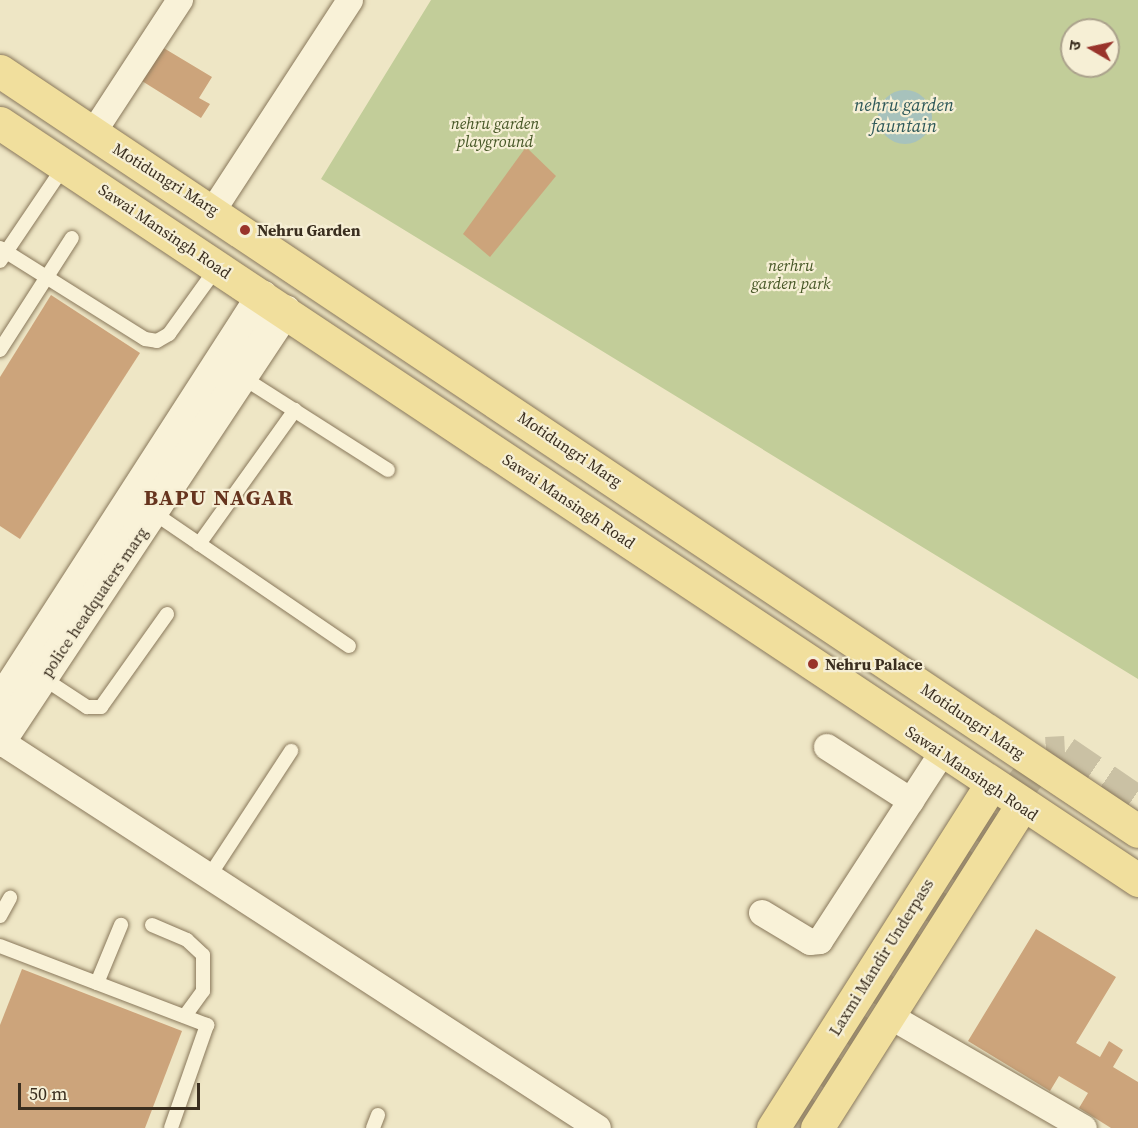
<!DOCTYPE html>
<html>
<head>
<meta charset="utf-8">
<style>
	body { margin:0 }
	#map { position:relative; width:1138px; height:1128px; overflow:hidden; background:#eee6c5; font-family:"Source Serif 4","Noto Sans Devanagari",serif }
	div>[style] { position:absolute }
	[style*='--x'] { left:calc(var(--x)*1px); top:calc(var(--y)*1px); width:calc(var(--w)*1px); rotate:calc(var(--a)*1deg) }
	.green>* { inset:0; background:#c2cd99 }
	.water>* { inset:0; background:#a7c2bc }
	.round { border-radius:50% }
	.building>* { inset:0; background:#cca47b }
	.primary-tunnel>* { height:33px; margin-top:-16.5px; transform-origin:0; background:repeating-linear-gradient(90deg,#cac1a4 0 33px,transparent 0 49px) }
	.roads { filter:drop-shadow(0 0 2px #89785b) drop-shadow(0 0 2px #89785b) }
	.service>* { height:14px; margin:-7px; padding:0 7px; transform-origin:7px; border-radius:7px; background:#f9f2d8 }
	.minor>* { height:26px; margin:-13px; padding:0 13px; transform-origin:13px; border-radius:13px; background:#f9f2d8 }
	.tertiary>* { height:32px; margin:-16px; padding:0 16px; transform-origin:16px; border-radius:16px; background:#f9f2d8 }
	.primary>* { height:33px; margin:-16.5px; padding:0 16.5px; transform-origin:16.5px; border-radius:16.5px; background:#f1df9d }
	.dots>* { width:16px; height:16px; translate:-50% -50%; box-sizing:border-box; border:3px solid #f6efd5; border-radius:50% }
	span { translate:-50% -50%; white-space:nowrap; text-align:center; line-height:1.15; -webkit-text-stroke:4.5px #f6efd5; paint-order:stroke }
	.park-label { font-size:16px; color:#455625; font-style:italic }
	.street-label { font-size:16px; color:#3a2e1f }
	.poi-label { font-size:16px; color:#3a2e1f; font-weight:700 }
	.left { translate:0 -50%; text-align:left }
	.water-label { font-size:18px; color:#2e5859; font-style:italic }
	.district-label { font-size:22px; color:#66341e; font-weight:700; letter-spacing:1.5px }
	.north { position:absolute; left:1060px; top:18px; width:60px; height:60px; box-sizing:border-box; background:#f6efd5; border:2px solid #aba28c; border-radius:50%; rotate:279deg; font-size:16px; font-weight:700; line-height:24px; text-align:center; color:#3a2e1f }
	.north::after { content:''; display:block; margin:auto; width:21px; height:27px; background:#99342b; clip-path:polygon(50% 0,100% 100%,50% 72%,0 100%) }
	.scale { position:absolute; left:18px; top:1083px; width:182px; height:27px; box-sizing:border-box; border:3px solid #3a2e1f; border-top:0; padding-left:8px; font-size:18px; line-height:21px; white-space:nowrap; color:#3a2e1f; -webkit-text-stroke:4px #f6efd5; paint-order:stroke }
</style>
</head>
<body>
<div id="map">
	<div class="green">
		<div style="clip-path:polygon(evenodd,431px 0,1138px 0,1138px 679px,321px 179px,431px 0,1072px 30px,1108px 30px,1108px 66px,1072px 66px,1072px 30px)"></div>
	</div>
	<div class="water">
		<div class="round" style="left:878px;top:90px;width:54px;height:54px"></div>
	</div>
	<div class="building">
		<div style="clip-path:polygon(162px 47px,212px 77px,199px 98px,210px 104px,201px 118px,142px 81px)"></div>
		<div style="clip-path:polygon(526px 147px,556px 176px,490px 257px,463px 234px)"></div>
		<div style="clip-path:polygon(51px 295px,140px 353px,20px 539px,0 526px,0 377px)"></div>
		<div style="clip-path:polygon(1036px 929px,1116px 977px,1076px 1043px,1100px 1057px,1109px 1041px,1123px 1050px,1113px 1067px,1138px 1082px,1138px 1128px,1111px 1128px,1079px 1108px,1088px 1093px,1059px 1076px,1050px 1091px,968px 1041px)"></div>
		<div style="clip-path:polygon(22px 969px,182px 1031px,145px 1128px,0 1128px,0 1025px)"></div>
	</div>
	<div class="primary-tunnel">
		<div style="--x:797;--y:1128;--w:339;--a:-57.8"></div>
		<div style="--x:978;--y:841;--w:111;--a:-52.3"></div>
		<div style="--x:1046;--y:753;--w:19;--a:-3"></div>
		<div style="--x:1065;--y:752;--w:88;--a:34.4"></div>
	</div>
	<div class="roads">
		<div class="service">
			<div style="--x:0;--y:248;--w:171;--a:32.1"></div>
			<div style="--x:145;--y:339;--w:12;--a:9"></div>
			<div style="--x:157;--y:341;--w:14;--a:-30"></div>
			<div style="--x:169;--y:334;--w:84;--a:-54.2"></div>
			<div style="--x:0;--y:261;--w:116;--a:-55.9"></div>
			<div style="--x:0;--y:350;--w:133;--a:-57.3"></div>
			<div style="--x:242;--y:377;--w:173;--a:32.5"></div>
			<div style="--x:154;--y:513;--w:236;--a:34.3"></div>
			<div style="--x:199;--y:544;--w:165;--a:-54.4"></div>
			<div style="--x:43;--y:678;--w:53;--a:33.4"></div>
			<div style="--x:87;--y:707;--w:14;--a:0"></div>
			<div style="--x:101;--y:707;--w:114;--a:-54.6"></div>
			<div style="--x:208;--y:878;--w:152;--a:-56.8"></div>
			<div style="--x:0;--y:916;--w:21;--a:-61"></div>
			<div style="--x:152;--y:925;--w:38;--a:23"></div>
			<div style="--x:187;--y:940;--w:22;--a:43"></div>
			<div style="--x:203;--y:955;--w:36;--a:90"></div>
			<div style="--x:203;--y:991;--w:31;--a:126"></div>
			<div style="--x:0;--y:946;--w:222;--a:20.9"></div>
			<div style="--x:207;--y:1025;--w:109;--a:109.3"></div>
			<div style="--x:97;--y:983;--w:63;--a:-67.5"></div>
			<div style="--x:373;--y:1128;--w:14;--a:-69"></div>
		</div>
		<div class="minor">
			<div style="--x:93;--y:133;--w:159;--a:-56.8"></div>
			<div style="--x:214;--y:209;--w:249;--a:-56.9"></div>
			<div style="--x:0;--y:741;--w:712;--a:32.91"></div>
			<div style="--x:827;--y:747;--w:100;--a:32.7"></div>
			<div style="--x:762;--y:913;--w:56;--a:31.1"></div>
			<div style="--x:810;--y:942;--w:10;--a:-6"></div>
			<div style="--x:820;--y:941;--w:224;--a:-57"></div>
			<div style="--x:888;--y:1015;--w:226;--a:30"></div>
		</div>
		<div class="tertiary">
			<div style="--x:0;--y:703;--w:484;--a:-57.2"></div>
			<div style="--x:0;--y:741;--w:516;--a:-56.46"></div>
		</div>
		<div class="primary">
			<div style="--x:0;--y:71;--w:1368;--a:33.74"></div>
			<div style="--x:0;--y:123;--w:1367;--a:33.63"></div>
			<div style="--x:773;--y:1128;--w:405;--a:-57.6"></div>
			<div style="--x:817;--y:1128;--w:381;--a:-57.6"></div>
		</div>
	</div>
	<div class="dots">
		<div style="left:245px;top:230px;background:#99342b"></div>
		<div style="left:813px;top:664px;background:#99342b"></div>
	</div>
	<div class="park-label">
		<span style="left:495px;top:132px">nehru garden<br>playground</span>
		<span style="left:791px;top:274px">nerhru<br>garden park</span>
	</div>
	<div class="street-label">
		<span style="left:166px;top:179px;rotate:32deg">Motidungri Marg</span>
		<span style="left:165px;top:231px;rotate:34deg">Sawai Mansingh Road</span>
		<span style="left:570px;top:449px;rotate:34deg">Motidungri Marg</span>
		<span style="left:569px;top:501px;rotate:34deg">Sawai Mansingh Road</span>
		<span style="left:94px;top:602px;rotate:-56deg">police headquaters marg</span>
		<span style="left:973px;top:721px;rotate:34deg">Motidungri Marg</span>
		<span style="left:972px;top:773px;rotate:34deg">Sawai Mansingh Road</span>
		<span style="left:881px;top:957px;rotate:-58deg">Laxmi Mandir Underpass</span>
	</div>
	<div class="poi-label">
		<span class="left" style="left:257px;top:230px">Nehru Garden</span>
		<span class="left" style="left:825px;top:664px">Nehru Palace</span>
	</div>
	<div class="water-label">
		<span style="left:904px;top:116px">nehru garden<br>fauntain</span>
	</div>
	<div class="district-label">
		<span style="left:219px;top:498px">BAPU NAGAR</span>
	</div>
	<div class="north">उ</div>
	<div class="scale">50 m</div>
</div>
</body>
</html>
